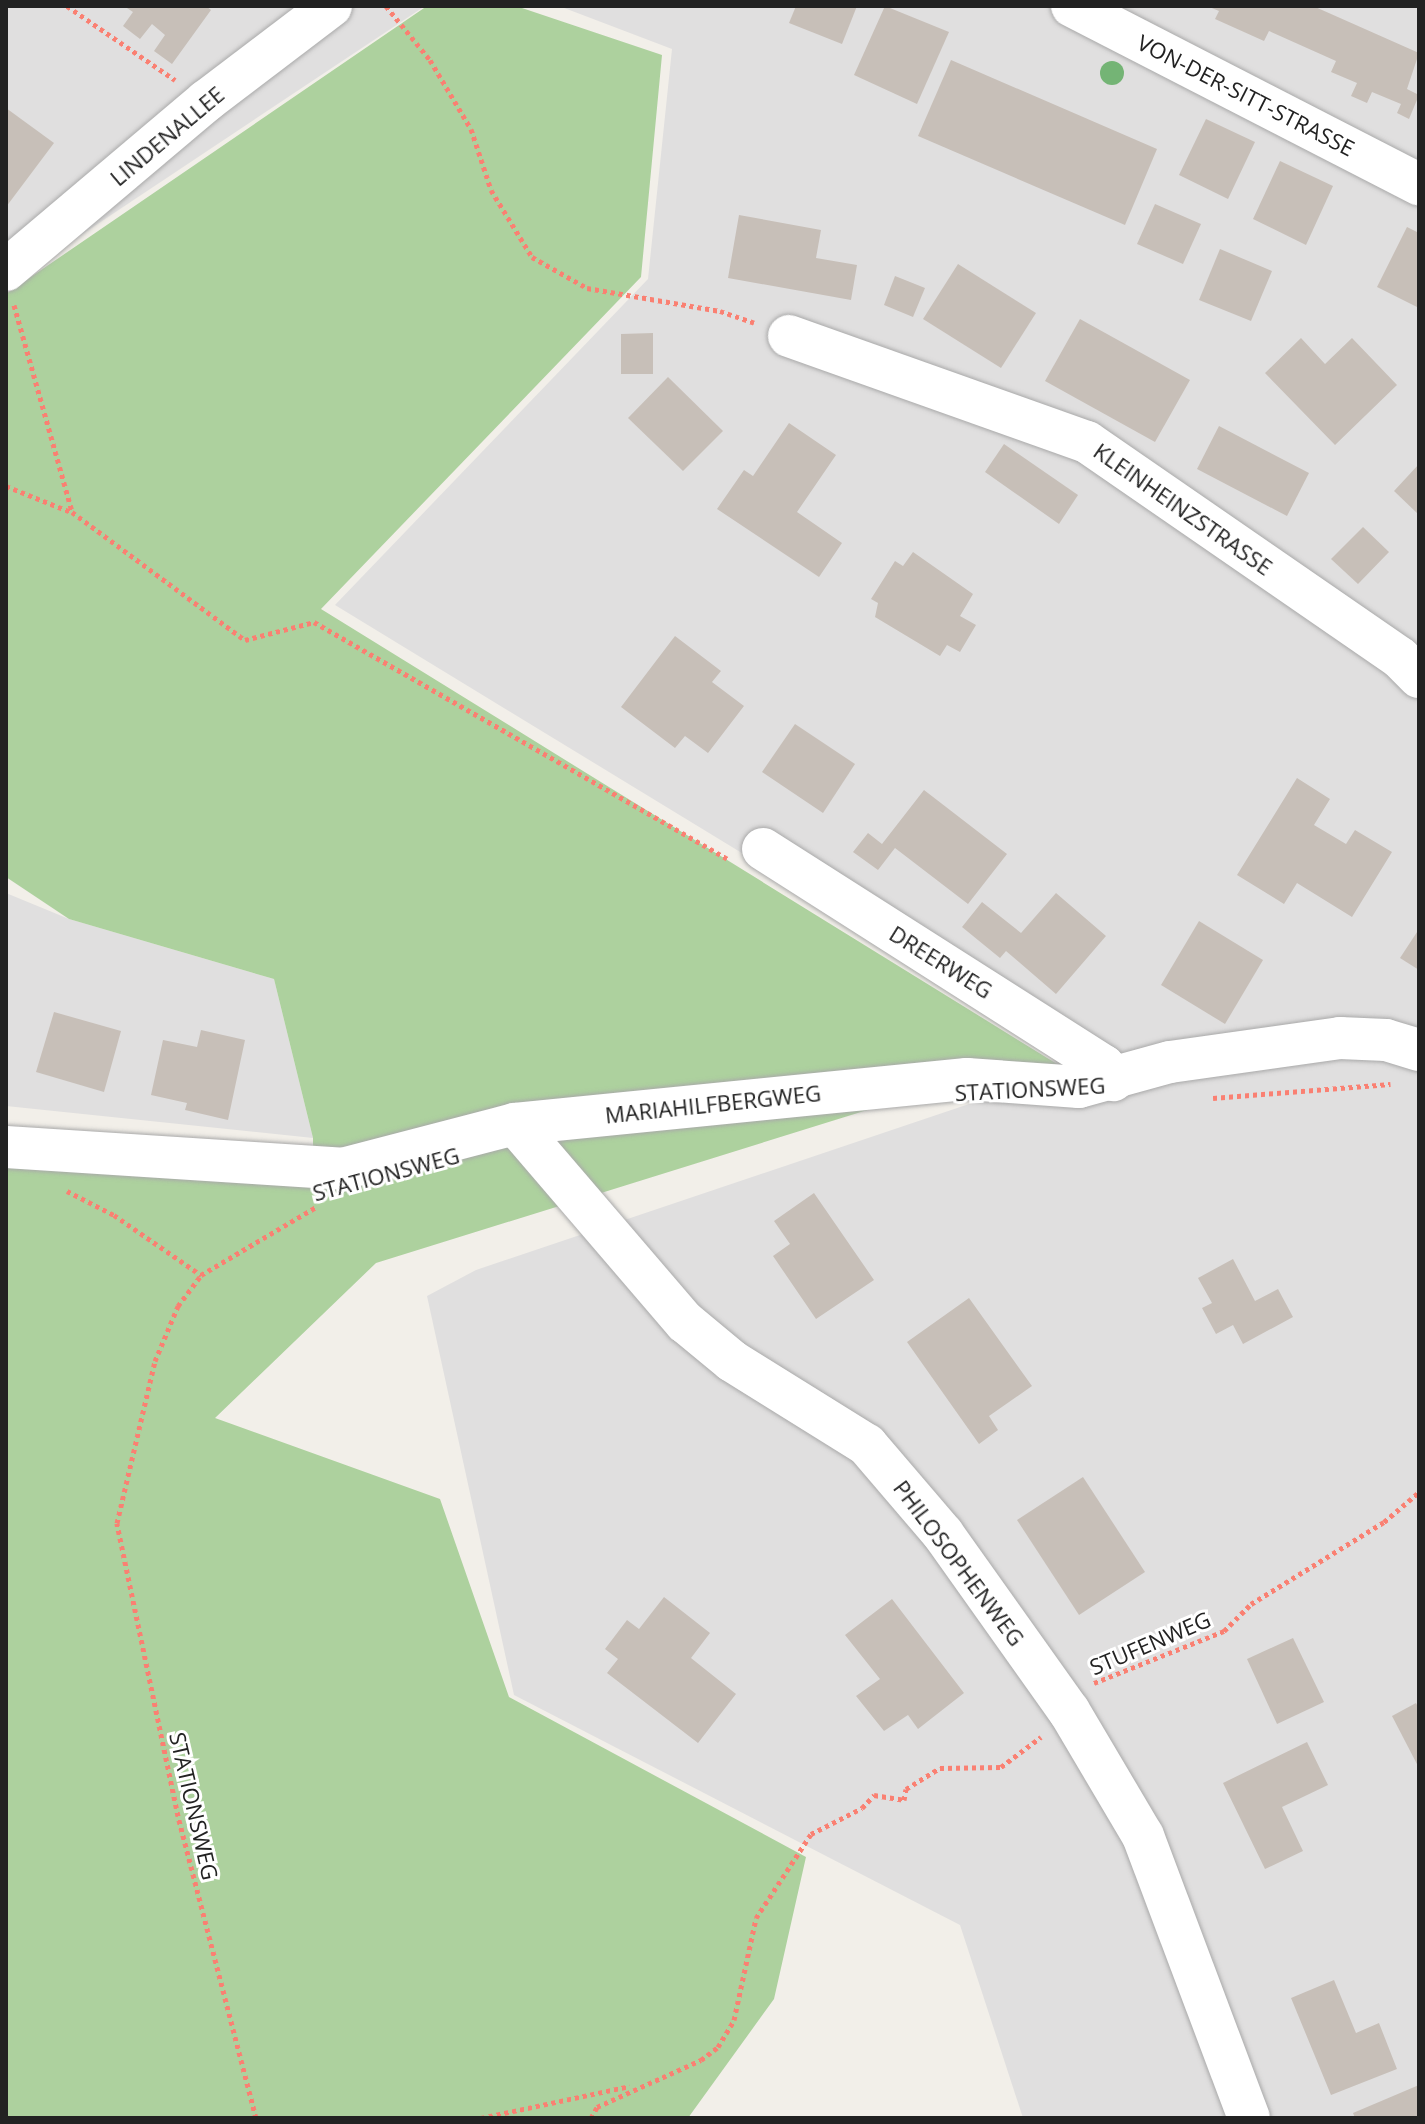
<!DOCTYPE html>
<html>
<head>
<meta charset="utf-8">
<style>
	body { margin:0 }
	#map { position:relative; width:1425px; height:2124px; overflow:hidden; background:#f2efe9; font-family:"Open Sans",sans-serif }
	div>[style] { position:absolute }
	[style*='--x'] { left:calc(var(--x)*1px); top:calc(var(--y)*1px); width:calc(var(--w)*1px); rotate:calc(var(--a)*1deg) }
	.residential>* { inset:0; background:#e0dfdf }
	.forest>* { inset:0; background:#add19e }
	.building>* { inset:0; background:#c7bfb8 }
	.path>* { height:5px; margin-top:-2.5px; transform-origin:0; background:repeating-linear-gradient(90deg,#fa8072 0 4px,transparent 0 8px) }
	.roads { filter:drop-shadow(0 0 2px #a9a9a9) drop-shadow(0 0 2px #a9a9a9) }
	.minor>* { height:42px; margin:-21px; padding:0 21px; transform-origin:21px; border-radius:21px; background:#fff }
	.trees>* { width:24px; height:24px; margin:-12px; border-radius:50%; background:#74b475 }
	span { translate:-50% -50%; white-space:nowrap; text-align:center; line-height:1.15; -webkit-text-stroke:6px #fff; paint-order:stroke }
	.street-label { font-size:22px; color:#222 }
	.frame { position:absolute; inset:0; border:8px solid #222; pointer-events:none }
</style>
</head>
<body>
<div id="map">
	<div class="residential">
		<div style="clip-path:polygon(6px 6px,425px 6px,6px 285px)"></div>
		<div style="clip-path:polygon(559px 6px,1419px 6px,1419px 2118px,1023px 2118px,960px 1925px,514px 1695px,427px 1296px,476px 1270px,1088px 1064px,335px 605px,648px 279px,672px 49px)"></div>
		<div style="clip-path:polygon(6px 893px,69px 919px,274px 979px,313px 1138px,6px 1106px)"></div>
	</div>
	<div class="forest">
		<div style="clip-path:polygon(427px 6px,516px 6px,662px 55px,641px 277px,321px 609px,1057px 1064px,967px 1079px,376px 1263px,215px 1418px,440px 1499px,509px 1697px,806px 1857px,774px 1999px,688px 2118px,6px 2118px,6px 1137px,313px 1153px,313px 1138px,274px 979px,69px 919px,6px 877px,6px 294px)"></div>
	</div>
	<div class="building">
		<div style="clip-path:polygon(124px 6px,206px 6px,211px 10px,172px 64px,154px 51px,165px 35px,152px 24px,140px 39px,123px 26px,133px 12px)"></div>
		<div style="clip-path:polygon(796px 6px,857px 6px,842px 44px,789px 23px)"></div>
		<div style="clip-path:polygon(885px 6px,949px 32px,917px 104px,854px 75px)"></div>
		<div style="clip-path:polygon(1207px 6px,1313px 6px,1419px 53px,1407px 89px,1419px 95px,1409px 119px,1397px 113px,1401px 104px,1372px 92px,1367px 103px,1351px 96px,1357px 83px,1331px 72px,1336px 61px,1269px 31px,1264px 41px,1215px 19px,1219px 11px)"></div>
		<div style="clip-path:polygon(951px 60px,1157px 149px,1125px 225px,918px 136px)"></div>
		<div style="clip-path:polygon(6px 108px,54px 143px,6px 207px)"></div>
		<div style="clip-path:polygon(1206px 119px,1255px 142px,1228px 199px,1179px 175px)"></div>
		<div style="clip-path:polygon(1280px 161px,1333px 186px,1306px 245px,1253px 219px)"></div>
		<div style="clip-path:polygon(1155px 204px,1201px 224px,1183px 264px,1137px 244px)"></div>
		<div style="clip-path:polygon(739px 215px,821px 230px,816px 258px,857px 265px,851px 300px,728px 278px)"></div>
		<div style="clip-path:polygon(1407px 227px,1419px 233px,1419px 308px,1377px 287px)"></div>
		<div style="clip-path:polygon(1220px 249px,1272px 271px,1251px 321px,1199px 300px)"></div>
		<div style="clip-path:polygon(958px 264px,1036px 313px,1001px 368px,923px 319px)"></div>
		<div style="clip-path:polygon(895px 276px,925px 288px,913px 317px,884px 305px)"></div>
		<div style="clip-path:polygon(1080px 319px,1190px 380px,1155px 442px,1045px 381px)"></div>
		<div style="clip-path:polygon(653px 333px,653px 374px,621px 374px,621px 334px)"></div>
		<div style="clip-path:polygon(1301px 338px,1325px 364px,1352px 338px,1397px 385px,1335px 445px,1265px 373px)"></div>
		<div style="clip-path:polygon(668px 377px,723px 431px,683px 471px,628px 418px)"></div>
		<div style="clip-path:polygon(789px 423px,836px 455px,797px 512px,842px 543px,819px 577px,717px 509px,744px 470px,753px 476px)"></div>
		<div style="clip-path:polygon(1219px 426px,1309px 473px,1287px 516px,1197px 469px)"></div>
		<div style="clip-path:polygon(1004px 444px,1078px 495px,1059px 524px,985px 472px)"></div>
		<div style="clip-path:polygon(1419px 464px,1419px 515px,1394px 491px)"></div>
		<div style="clip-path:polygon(1363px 527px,1389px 552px,1358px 584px,1331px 559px)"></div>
		<div style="clip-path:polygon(913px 552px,973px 594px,960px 616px,976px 625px,960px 652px,947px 645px,940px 656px,875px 617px,878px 603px,871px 599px,895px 561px,903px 566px)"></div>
		<div style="clip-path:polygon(675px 636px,721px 671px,712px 682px,744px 706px,708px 753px,685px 736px,675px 748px,621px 707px)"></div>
		<div style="clip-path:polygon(795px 724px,855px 764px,823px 813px,762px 772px)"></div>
		<div style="clip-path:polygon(1297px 778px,1330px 799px,1314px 825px,1346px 844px,1355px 830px,1392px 852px,1352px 917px,1297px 883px,1284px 904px,1237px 875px)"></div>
		<div style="clip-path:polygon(924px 790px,1007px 854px,968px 904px,895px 848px,878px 870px,853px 852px,868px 833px,882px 844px)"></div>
		<div style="clip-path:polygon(1056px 893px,1106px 936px,1056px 994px,1006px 951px,1000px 958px,962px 927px,982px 902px,1021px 933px)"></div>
		<div style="clip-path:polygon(1199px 921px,1263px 960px,1225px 1024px,1161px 985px)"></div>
		<div style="clip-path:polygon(1419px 929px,1419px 970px,1400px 958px)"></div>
		<div style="clip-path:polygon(54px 1012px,121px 1031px,104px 1092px,36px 1072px)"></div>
		<div style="clip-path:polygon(201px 1030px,245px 1040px,228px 1120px,185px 1110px,187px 1103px,151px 1095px,163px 1040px,197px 1047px)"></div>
		<div style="clip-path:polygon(814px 1193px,874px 1280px,816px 1319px,773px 1256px,790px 1244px,774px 1221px)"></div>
		<div style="clip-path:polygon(1233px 1259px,1255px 1301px,1278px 1289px,1293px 1317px,1243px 1344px,1233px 1325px,1216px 1334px,1202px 1308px,1212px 1303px,1198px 1278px)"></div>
		<div style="clip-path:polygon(969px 1298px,1032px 1386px,989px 1416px,998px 1430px,979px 1444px,907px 1342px)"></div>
		<div style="clip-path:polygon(1083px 1477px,1145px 1572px,1079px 1615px,1017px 1520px)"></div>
		<div style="clip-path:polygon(664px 1597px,710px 1633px,691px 1658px,736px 1694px,698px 1743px,607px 1673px,618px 1659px,605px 1649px,627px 1620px,639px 1629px)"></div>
		<div style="clip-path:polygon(892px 1599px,964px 1693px,918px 1729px,908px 1715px,884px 1731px,856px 1696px,880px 1679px,845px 1635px)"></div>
		<div style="clip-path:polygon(1293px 1638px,1324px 1702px,1277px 1724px,1247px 1659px)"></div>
		<div style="clip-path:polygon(1416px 1703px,1419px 1709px,1419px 1768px,1392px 1716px)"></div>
		<div style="clip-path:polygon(1307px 1742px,1328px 1785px,1282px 1807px,1303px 1851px,1265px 1869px,1223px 1783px)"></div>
		<div style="clip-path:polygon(1334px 1980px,1356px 2033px,1379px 2023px,1397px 2069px,1331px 2095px,1291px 1998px)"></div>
		<div style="clip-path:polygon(1419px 2085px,1419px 2118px,1355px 2118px,1353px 2113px)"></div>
	</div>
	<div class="path">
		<div style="--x:67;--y:6;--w:131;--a:34.4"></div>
		<div style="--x:386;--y:6;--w:70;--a:50.8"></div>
		<div style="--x:430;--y:60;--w:80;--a:59.3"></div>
		<div style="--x:471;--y:129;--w:64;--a:71.8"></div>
		<div style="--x:491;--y:190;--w:79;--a:58.5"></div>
		<div style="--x:532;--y:257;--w:63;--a:29.4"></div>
		<div style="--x:587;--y:288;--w:135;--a:9.8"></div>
		<div style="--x:720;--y:311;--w:36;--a:19"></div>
		<div style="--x:14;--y:305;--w:215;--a:74.3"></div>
		<div style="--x:72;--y:512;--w:215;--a:36.5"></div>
		<div style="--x:245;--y:640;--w:71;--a:-14.6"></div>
		<div style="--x:314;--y:622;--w:476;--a:29.8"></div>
		<div style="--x:6;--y:486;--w:70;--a:21.8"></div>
		<div style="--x:1213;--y:1098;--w:178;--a:-4.5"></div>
		<div style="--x:67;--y:1191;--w:53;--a:27.1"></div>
		<div style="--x:114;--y:1215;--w:106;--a:34.6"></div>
		<div style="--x:1094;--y:1683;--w:140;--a:-21.8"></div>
		<div style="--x:1224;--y:1631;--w:38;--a:-45"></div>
		<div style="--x:1251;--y:1604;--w:156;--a:-31.7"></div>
		<div style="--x:1384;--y:1522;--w:46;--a:-40.6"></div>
		<div style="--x:256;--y:2118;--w:312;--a:-104.5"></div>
		<div style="--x:178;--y:1816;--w:299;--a:-101.8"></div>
		<div style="--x:117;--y:1523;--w:166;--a:-76.8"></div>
		<div style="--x:155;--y:1361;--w:60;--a:-67.3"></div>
		<div style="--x:178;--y:1306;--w:39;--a:-53"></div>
		<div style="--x:201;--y:1275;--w:134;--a:-30.6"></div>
		<div style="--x:481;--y:2118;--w:152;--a:-12.1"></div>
		<div style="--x:591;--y:2118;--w:13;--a:-61"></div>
		<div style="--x:597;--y:2107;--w:114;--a:-24.3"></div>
		<div style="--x:701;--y:2060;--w:21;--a:-37"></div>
		<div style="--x:718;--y:2047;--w:31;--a:-59"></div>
		<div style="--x:734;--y:2020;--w:104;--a:-77.8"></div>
		<div style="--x:756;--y:1918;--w:100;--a:-56.8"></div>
		<div style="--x:811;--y:1834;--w:57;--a:-27"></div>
		<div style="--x:862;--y:1808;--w:18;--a:-47"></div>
		<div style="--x:874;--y:1795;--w:30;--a:9"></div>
		<div style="--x:904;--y:1800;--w:11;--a:-80"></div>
		<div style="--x:906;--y:1789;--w:40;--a:-32"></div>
		<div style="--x:940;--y:1768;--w:61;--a:-0.9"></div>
		<div style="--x:1001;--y:1767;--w:50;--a:-36.9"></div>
	</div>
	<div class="roads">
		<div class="minor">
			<div style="--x:1072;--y:6;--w:390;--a:27.2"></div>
			<div style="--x:6;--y:270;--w:262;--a:-40.2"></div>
			<div style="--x:206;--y:101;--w:157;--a:-37.2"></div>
			<div style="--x:789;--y:336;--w:316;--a:19.6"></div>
			<div style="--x:1087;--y:442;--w:380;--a:34.6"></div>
			<div style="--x:1400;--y:658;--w:27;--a:45"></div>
			<div style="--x:763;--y:849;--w:404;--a:32.5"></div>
			<div style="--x:1104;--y:1066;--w:17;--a:57"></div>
			<div style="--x:515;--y:1124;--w:261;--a:49.4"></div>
			<div style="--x:685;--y:1322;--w:61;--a:39.7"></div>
			<div style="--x:732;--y:1361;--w:159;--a:31.9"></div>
			<div style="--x:867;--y:1445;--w:117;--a:49.5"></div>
			<div style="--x:943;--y:1534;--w:217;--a:54.6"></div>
			<div style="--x:1069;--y:1711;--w:145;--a:59.4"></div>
			<div style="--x:1143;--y:1836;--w:301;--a:69.4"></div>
			<div style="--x:6;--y:1147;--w:337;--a:3.7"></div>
			<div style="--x:342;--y:1169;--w:179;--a:-14.6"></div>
			<div style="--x:515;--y:1124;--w:454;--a:-5.7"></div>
			<div style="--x:967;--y:1079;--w:112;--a:4.1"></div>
			<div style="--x:1079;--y:1087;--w:94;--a:-15.4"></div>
			<div style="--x:1170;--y:1062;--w:172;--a:-8"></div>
			<div style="--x:1340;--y:1038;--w:46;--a:2.5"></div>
			<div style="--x:1386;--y:1040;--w:34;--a:17"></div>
		</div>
	</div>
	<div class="trees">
		<div style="left:1112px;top:73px"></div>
	</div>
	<div class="street-label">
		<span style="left:1246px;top:95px;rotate:27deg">VON-DER-SITT-STRASSE</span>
		<span style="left:167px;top:136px;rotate:-40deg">LINDENALLEE</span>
		<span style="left:1183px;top:509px;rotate:35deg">KLEINHEINZSTRASSE</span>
		<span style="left:941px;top:962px;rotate:32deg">DREERWEG</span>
		<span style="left:1030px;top:1089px;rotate:-3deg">STATIONSWEG</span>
		<span style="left:713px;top:1104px;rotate:-6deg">MARIAHILFBERGWEG</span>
		<span style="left:386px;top:1174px;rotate:-15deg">STATIONSWEG</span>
		<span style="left:959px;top:1563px;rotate:53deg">PHILOSOPHENWEG</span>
		<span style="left:1150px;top:1643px;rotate:-23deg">STUFENWEG</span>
		<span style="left:194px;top:1806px;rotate:77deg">STATIONSWEG</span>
	</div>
	<div class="frame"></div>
</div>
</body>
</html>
